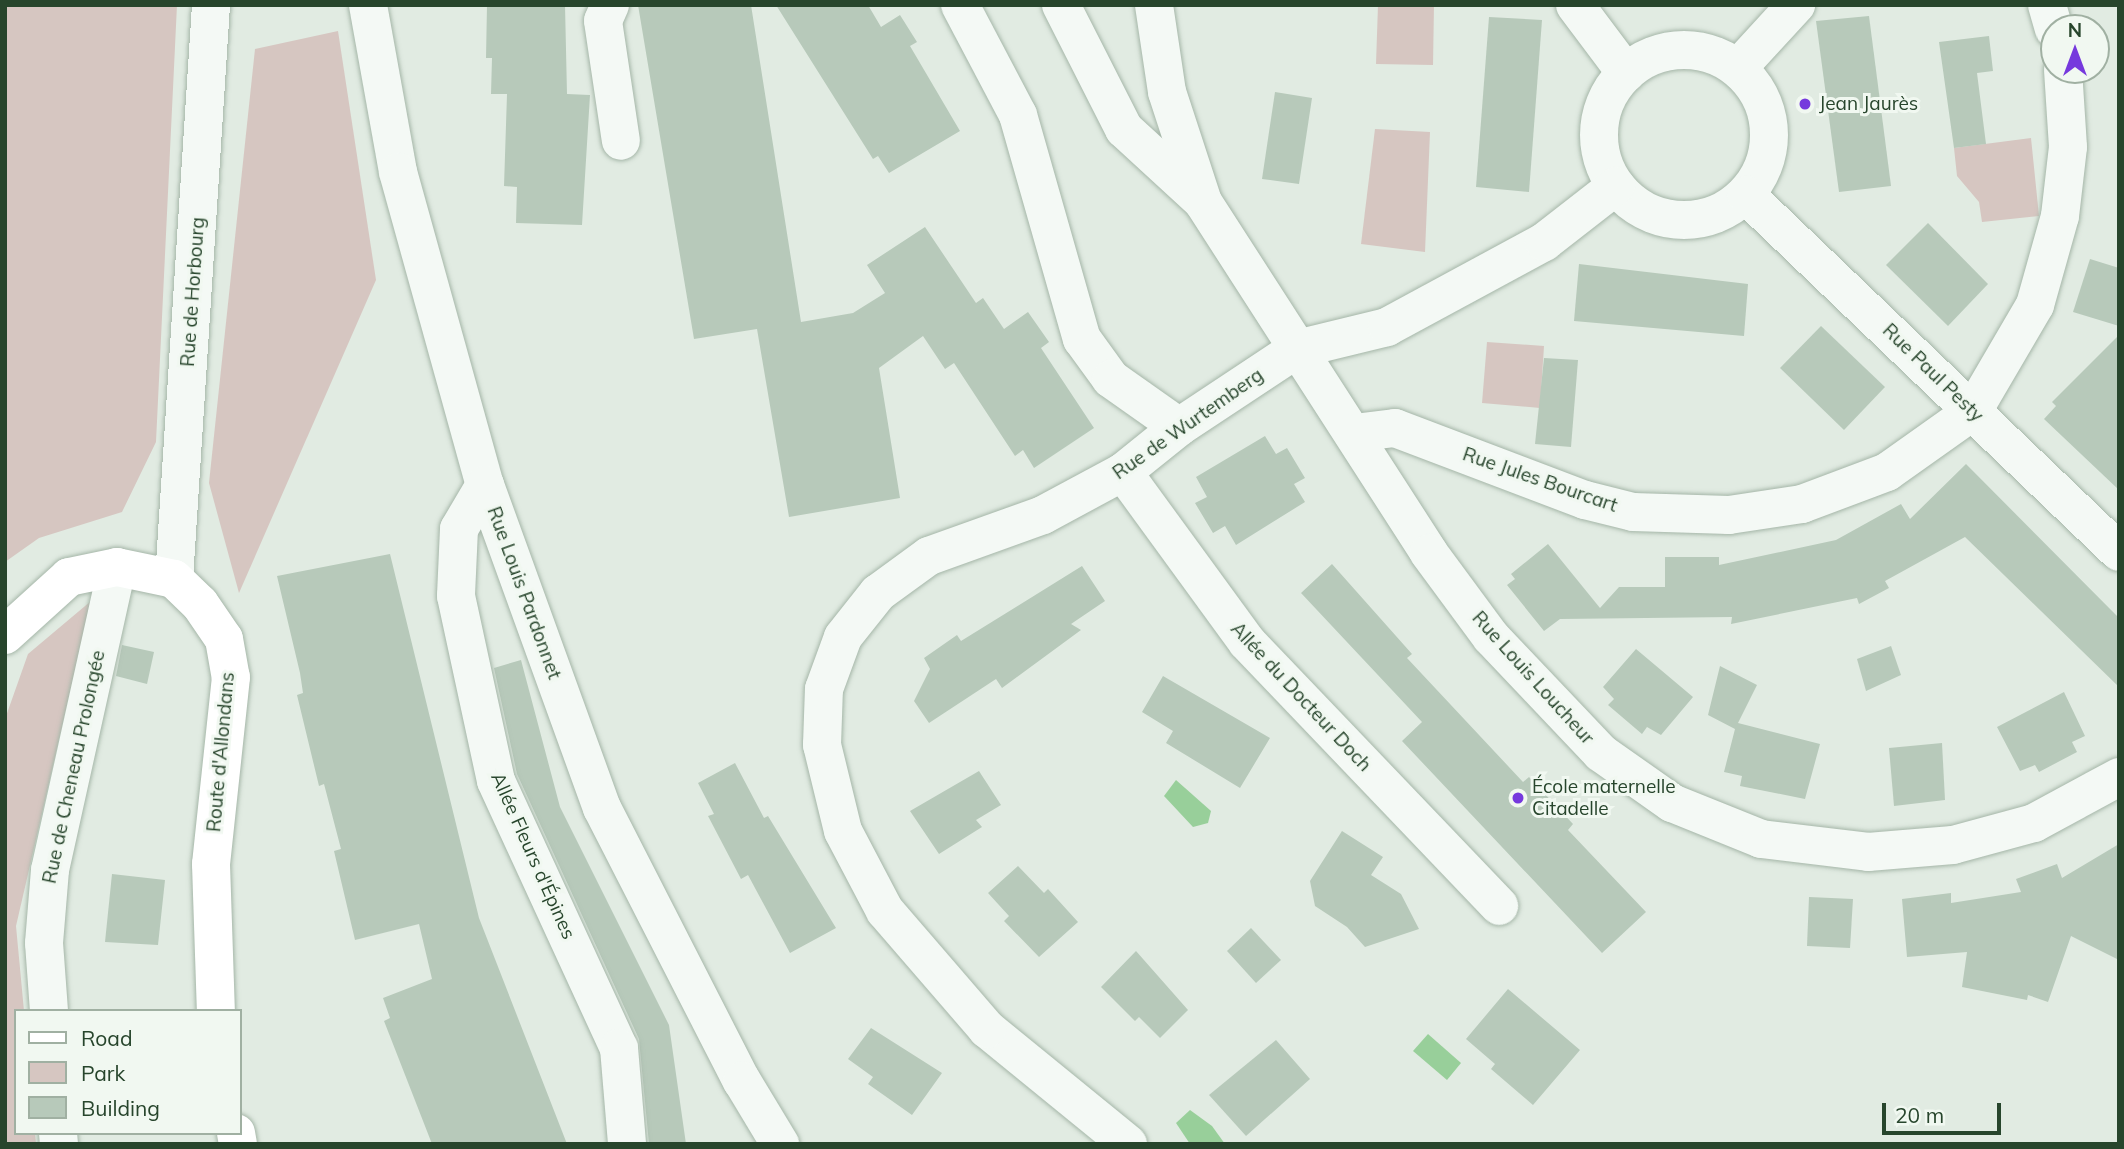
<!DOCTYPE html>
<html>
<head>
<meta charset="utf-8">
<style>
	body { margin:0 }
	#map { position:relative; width:2124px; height:1149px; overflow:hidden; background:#e1ebe2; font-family:Mulish,sans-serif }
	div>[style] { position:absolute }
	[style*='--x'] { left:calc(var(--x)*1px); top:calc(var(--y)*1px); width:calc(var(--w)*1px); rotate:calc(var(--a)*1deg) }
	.green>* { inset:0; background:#d6c6c1 }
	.water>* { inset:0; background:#98cf9a }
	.building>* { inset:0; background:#b7c9ba }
	.roads { filter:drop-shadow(0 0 2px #a5b6a8) drop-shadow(0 0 2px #a5b6a8) }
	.minor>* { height:38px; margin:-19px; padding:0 19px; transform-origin:19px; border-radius:19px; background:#f4f9f5 }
	.minor>.ring { margin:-19px; padding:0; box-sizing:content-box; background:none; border:38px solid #f4f9f5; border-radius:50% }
	.major>* { height:38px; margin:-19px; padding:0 19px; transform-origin:19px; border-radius:19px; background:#fff }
	.dots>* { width:19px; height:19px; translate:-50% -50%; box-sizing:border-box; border:4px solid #f1f8f1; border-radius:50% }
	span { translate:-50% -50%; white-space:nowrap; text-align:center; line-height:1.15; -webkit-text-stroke:6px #f1f8f1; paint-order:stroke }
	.poi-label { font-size:19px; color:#27452c }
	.left { translate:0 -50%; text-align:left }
	.street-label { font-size:19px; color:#27452c }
	.frame { position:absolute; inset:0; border:7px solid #27452c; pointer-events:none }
	.legend { position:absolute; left:14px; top:1009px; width:228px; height:126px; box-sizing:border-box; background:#f1f8f1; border:2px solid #a0b0a2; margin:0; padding:9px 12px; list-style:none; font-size:21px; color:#27452c }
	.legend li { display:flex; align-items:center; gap:14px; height:35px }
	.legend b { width:35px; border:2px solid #a0b0a2 }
	.north { position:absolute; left:2040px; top:14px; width:70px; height:70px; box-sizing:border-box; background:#f1f8f1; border:2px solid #a0b0a2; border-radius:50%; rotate:0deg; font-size:19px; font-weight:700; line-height:28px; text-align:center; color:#27452c }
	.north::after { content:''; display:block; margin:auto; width:24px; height:32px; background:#7639dd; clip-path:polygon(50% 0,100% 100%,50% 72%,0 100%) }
	.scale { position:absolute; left:1882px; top:1103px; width:119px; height:32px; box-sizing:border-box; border:4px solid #27452c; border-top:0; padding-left:9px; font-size:21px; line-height:24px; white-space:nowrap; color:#27452c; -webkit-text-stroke:5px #f1f8f1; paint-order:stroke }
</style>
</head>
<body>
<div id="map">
	<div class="green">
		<div style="clip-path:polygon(5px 5px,177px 5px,156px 442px,122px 512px,39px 538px,5px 562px)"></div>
		<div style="clip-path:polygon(1378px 5px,1434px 5px,1433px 65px,1376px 64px)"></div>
		<div style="clip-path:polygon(338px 31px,376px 280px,239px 593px,209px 483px,255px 49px)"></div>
		<div style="clip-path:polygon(1375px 129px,1430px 132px,1425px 252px,1361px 244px)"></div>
		<div style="clip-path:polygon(2031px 138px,2039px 216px,1982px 222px,1979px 202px,1957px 176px,1954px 148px)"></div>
		<div style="clip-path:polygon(1487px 342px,1544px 346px,1540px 408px,1482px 403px)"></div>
		<div style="clip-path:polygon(91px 601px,16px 926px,24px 1011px,16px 1011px,16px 1133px,35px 1133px,36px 1144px,5px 1144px,5px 719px,28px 654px)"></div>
	</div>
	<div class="water">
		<div style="clip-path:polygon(1176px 780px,1211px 811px,1208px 823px,1193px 827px,1164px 796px)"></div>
		<div style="clip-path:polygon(1428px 1034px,1461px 1063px,1447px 1080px,1413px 1051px)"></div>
		<div style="clip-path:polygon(1190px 1110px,1212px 1126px,1225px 1144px,1190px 1144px,1176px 1123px)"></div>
	</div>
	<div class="building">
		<div style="clip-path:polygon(487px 5px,565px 5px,567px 94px,590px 95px,582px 225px,516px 223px,517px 187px,504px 186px,507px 94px,491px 94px,492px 58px,486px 58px)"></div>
		<div style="clip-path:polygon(638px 5px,751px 5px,801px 322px,853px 313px,885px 293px,867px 265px,925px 227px,976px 303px,983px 298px,1004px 329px,1028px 312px,1049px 342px,1041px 348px,1094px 428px,1034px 468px,1023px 450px,1015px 456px,954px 363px,945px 369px,923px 336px,879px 368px,900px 498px,789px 517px,757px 329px,694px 339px)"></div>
		<div style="clip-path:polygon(776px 5px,868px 5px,881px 27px,900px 15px,917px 42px,910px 46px,960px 131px,889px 173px,878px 156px,873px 159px)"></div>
		<div style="clip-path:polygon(1869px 16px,1891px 186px,1839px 192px,1816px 21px)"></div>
		<div style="clip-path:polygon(1489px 17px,1542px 20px,1529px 192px,1476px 187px)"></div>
		<div style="clip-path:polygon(1989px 36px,1993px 71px,1977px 73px,1986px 144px,1954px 148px,1939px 42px)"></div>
		<div style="clip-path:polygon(1275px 92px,1312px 98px,1299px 184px,1262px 179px)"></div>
		<div style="clip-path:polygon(1928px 223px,1988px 284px,1948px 326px,1886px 265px)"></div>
		<div style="clip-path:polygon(2090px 259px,2119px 268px,2119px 326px,2073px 312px)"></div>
		<div style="clip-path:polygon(1579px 264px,1748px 284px,1744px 336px,1574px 321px)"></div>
		<div style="clip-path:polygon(1821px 326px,1885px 387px,1844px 430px,1780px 368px)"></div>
		<div style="clip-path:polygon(2119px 335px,2119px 490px,2044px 419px,2056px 406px,2052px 402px)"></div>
		<div style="clip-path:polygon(1544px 358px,1578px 360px,1571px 447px,1535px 444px)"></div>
		<div style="clip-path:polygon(1265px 436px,1276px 454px,1287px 448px,1305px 478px,1294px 484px,1305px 502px,1236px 545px,1225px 526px,1213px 533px,1195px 503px,1207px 497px,1196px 477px)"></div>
		<div style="clip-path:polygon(1966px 464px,2119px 618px,2119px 687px,1965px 537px,1885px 581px,1889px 588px,1859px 604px,1857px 598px,1731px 624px,1732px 617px,1560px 619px,1544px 631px,1507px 585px,1515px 579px,1511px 574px,1548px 544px,1600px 608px,1619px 587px,1665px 587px,1665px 557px,1719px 557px,1719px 565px,1836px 540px,1901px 504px,1910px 519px)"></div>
		<div style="clip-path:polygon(390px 554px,479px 918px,567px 1144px,432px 1144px,384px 1021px,390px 1018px,383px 998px,432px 979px,419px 924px,355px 940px,334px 851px,341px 849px,324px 784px,319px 786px,297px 695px,303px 693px,300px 673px,277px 576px)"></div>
		<div style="clip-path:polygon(1332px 564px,1412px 654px,1407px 658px,1523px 782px,1529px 777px,1573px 824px,1568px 830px,1646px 912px,1602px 953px,1402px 741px,1422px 722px,1301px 593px)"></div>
		<div style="clip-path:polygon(1082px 566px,1105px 601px,1071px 624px,1081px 630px,1002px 688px,996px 679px,929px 723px,914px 701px,930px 669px,924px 658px,957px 635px,961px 641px)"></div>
		<div style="clip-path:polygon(122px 645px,154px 652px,147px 684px,116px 676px)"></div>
		<div style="clip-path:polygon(1891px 646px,1901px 675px,1866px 691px,1857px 659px)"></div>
		<div style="clip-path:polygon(1636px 649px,1693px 697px,1661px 735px,1647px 727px,1642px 734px,1608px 705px,1614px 699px,1603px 687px)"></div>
		<div style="clip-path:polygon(521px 660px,560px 807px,669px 1025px,686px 1144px,649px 1144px,639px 1039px,517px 774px,494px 668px)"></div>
		<div style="clip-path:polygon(1720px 666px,1757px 685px,1738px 723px,1820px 744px,1805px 799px,1740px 786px,1742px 776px,1724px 772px,1735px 729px,1708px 715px)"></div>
		<div style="clip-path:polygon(1163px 676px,1270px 738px,1240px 788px,1166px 743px,1173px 731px,1142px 712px)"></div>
		<div style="clip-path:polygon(2064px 692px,2085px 736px,2072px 742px,2077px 752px,2039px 772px,2035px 765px,2020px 771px,1997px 727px)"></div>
		<div style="clip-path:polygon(1942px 743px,1945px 800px,1894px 806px,1889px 748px)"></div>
		<div style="clip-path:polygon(735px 763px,764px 818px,768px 816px,836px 928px,790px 953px,748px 875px,741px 879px,708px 816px,714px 814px,698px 783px)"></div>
		<div style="clip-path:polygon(979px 771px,1001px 805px,976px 820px,982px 827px,939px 854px,910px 811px)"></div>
		<div style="clip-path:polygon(1342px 831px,1383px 857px,1371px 875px,1401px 894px,1419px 929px,1365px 947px,1347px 927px,1315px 906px,1310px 881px)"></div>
		<div style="clip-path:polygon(2119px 844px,2119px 960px,2071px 936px,2048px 1002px,2028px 995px,2027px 1000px,1962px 987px,1967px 952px,1907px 957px,1902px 899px,1951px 893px,1951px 903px,2021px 892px,2016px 879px,2057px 864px,2062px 878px)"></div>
		<div style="clip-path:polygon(1018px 866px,1044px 893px,1048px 889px,1078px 922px,1039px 957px,1004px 921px,1009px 916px,988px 893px)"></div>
		<div style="clip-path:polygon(112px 874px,165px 880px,158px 945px,105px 942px)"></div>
		<div style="clip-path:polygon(1809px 897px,1853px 899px,1850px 948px,1807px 946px)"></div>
		<div style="clip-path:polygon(1251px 928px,1281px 960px,1256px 983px,1227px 951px)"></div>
		<div style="clip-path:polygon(1136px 951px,1188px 1010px,1160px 1038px,1139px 1017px,1135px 1021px,1101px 987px)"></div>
		<div style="clip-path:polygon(1508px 989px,1580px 1050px,1533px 1105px,1491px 1069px,1495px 1064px,1466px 1039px)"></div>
		<div style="clip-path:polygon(871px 1028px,942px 1073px,912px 1115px,868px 1084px,873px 1077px,848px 1059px)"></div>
		<div style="clip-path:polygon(1276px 1040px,1310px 1079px,1246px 1136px,1209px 1095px)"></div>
	</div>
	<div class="roads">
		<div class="minor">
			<div style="--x:368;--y:5;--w:170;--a:79.8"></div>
			<div style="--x:398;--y:172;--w:325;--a:74.5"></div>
			<div style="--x:485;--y:485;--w:344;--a:70.1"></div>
			<div style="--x:602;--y:808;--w:307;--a:62.9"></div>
			<div style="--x:742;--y:1081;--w:74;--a:58.9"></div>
			<div style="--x:610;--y:5;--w:17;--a:114"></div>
			<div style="--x:603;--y:21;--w:121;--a:81.5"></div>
			<div style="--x:960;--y:5;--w:124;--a:62.2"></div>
			<div style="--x:1018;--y:115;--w:233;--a:74.1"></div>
			<div style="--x:1082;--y:339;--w:49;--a:54.1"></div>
			<div style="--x:1111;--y:379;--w:83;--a:35.2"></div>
			<div style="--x:1061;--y:5;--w:139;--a:63.1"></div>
			<div style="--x:1124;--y:129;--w:102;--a:42.6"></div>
			<div style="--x:1154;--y:5;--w:88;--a:81.5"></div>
			<div style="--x:1167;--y:92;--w:116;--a:71.9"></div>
			<div style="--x:1203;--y:202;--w:417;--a:57.2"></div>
			<div style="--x:1429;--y:553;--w:104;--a:53.6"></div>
			<div style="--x:1491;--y:637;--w:160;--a:46.5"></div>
			<div style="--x:1601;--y:753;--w:87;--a:35.2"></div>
			<div style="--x:1672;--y:803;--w:96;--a:22"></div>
			<div style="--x:1761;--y:839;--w:108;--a:6.9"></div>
			<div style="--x:1868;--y:852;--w:85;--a:-4.7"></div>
			<div style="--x:1953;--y:845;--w:84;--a:-15.2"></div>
			<div style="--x:2034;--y:823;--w:97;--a:-28.4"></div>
			<div style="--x:1575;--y:5;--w:85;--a:53.1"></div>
			<div style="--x:2047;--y:5;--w:25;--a:74"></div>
			<div class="ring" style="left:1599px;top:50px;width:132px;height:132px"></div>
			<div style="--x:1738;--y:68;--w:86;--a:-47.4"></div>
			<div style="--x:1746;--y:195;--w:516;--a:43.74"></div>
			<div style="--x:1354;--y:433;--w:41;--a:-7"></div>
			<div style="--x:1395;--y:428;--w:203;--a:20.8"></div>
			<div style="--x:1585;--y:500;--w:49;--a:14"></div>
			<div style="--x:1633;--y:512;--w:96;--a:1.8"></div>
			<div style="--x:1729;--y:515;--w:74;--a:-8.6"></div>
			<div style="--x:1802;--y:504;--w:91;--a:-20.6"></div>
			<div style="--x:1887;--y:472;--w:105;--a:-35.3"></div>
			<div style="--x:1973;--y:411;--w:123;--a:-59.7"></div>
			<div style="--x:2035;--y:305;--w:92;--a:-74.3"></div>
			<div style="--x:2060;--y:216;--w:69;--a:-83.4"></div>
			<div style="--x:2068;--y:147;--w:77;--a:-93.7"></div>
			<div style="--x:1123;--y:472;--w:210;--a:53.9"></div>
			<div style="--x:1247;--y:642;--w:365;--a:46.3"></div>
			<div style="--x:485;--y:485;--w:51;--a:120.6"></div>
			<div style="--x:459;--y:529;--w:67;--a:92.6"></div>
			<div style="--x:456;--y:596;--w:189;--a:77.8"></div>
			<div style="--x:496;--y:781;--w:294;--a:65.3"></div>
			<div style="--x:619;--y:1048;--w:96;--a:85.2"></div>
			<div style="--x:174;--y:579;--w:575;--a:-86.31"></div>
			<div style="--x:49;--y:1011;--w:68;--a:-94.2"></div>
			<div style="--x:44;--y:943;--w:73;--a:-85.3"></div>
			<div style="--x:50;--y:870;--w:310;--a:-77.5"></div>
			<div style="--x:58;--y:1133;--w:11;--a:85"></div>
			<div style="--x:1128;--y:1144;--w:182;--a:-140.8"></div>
			<div style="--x:987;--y:1029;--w:156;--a:-130.8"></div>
			<div style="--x:885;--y:911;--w:90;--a:-117.7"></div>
			<div style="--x:843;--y:831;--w:89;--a:-103.7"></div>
			<div style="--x:822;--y:745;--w:56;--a:-88"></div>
			<div style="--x:824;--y:689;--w:55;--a:-69.9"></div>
			<div style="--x:843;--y:637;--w:56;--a:-51.5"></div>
			<div style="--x:878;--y:593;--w:63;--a:-36"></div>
			<div style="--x:929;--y:556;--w:121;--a:-19.8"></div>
			<div style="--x:1043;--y:515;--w:91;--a:-28.3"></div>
			<div style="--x:1123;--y:472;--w:72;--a:-38.8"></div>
			<div style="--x:1179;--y:427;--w:141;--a:-33.5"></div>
			<div style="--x:1297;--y:349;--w:93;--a:-13.7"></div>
			<div style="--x:1387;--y:327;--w:179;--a:-28.4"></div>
			<div style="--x:1544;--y:242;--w:91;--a:-37.9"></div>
		</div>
		<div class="major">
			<div style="--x:5;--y:635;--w:86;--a:-42.2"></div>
			<div style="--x:69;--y:577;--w:49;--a:-11.8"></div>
			<div style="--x:117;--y:567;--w:58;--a:11.9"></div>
			<div style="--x:174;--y:579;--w:36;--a:44"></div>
			<div style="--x:200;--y:604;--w:42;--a:55.6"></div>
			<div style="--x:224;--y:639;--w:39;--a:80"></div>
			<div style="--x:231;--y:677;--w:188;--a:96.1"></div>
			<div style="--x:211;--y:864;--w:147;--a:88.1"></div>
			<div style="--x:236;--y:1133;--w:11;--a:80"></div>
		</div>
	</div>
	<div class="dots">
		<div style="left:1805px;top:104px;background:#7639dd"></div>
		<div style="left:1518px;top:798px;background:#7639dd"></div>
	</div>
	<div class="poi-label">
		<span class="left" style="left:1819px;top:104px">Jean Jaurès</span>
		<span class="left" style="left:1532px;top:798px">École maternelle<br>Citadelle</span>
	</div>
	<div class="street-label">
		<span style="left:193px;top:292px;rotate:-86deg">Rue de Horbourg</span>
		<span style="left:1933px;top:373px;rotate:44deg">Rue Paul Pesty</span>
		<span style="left:1188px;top:424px;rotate:-35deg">Rue de Wurtemberg</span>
		<span style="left:1540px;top:480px;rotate:19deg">Rue Jules Bourcart</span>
		<span style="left:524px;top:593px;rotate:70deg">Rue Louis Pardonnet</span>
		<span style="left:1533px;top:678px;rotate:48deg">Rue Louis Loucheur</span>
		<span style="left:1301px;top:697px;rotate:47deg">Allée du Docteur Doch</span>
		<span style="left:221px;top:752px;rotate:-85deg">Route d'Allondans</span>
		<span style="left:74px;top:767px;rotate:-78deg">Rue de Cheneau Prolongée</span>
		<span style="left:533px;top:856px;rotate:66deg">Allée Fleurs d'Épines</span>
	</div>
	<div class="frame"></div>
	<ul class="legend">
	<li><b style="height:9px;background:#fff"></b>Road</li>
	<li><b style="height:19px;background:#d6c6c1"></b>Park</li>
	<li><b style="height:19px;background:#b7c9ba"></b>Building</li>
	</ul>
	<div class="north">N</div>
	<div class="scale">20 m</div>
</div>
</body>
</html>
